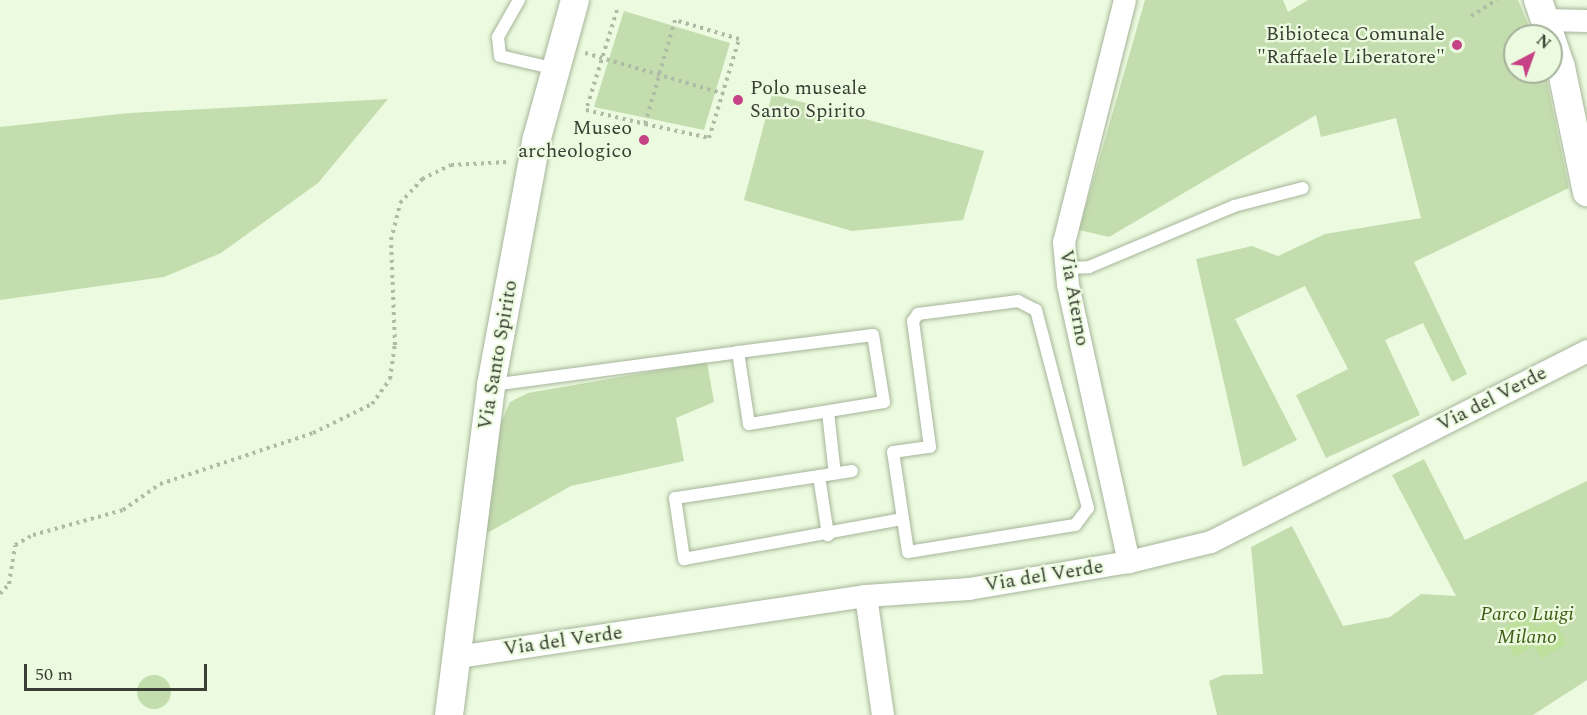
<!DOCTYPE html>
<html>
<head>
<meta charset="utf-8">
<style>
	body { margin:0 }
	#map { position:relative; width:1587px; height:715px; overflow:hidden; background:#ecfbdf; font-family:Spectral,serif }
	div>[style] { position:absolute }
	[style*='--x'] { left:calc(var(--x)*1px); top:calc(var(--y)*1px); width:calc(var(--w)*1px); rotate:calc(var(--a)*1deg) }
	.green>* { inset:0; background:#c4ddaf }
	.round { border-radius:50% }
	.water>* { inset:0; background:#bde19c }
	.path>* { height:4px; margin-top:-2px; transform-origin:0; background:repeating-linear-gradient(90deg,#afbba4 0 3px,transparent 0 7.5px) }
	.roads { filter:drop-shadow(0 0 2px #a6b59a) drop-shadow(0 0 2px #a6b59a) }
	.service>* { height:12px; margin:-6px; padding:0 6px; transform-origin:6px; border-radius:6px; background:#fff }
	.minor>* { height:22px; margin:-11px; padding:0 11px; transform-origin:11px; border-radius:11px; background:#fff }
	.tertiary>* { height:28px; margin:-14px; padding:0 14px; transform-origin:14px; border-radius:14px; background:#fff }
	.dots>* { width:16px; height:16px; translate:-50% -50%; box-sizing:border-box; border:3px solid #ecfbdf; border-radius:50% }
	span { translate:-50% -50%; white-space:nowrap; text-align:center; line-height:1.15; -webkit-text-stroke:4.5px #ecfbdf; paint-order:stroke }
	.poi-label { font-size:20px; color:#393f34 }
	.right { translate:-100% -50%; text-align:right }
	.left { translate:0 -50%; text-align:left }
	.street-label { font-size:20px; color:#393f34 }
	.park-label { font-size:20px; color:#3c5b14; font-style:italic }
	.north { position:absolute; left:1503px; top:24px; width:60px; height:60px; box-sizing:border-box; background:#ecfbdf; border:2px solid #a4b09b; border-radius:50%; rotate:41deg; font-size:16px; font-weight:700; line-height:24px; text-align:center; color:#393f34 }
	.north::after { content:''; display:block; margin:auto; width:21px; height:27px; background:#c64286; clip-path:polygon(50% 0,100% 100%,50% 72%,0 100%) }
	.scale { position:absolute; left:24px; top:664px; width:183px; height:27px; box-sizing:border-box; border:3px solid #393f34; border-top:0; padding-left:8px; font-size:18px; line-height:21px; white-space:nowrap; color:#393f34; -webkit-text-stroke:4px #ecfbdf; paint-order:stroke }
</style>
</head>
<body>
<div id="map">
	<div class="green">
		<div style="clip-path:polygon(1145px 0,1283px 0,1288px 12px,1308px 0,1518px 0,1533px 36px,1515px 36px,1515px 72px,1545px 72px,1569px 188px,1414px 262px,1467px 374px,1452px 382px,1423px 323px,1385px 340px,1420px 415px,1326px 458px,1296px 395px,1348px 369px,1305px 286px,1235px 319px,1297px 440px,1243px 467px,1196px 259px,1252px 246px,1278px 256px,1325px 234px,1421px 218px,1396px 118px,1321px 137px,1316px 115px,1109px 237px,1079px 230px)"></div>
		<div style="clip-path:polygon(624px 11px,730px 43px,704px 130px,594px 107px)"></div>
		<div style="clip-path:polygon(772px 94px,984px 151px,963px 220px,852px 231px,744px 200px)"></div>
		<div style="clip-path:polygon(388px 99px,318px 183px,221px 253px,164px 277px,0 300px,0 127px,129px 113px)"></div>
		<div style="clip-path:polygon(707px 362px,714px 402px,676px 418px,684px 461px,571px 486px,480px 537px,497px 432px,510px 402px,528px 393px)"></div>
		<div style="clip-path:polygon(1424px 459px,1465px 540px,1587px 481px,1587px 680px,1533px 715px,1217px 715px,1209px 681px,1223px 675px,1263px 674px,1251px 547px,1292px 526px,1343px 626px,1390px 617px,1421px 594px,1456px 596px,1392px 475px)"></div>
		<div class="round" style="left:137px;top:675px;width:34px;height:34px"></div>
	</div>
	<div class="water">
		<div style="clip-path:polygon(1528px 614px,1536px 628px,1554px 619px,1567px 644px,1541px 659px,1534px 646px,1515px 657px,1500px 629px)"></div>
	</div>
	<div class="path">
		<div style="--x:617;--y:10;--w:105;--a:107.2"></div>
		<div style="--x:586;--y:110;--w:61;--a:13.3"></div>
		<div style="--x:645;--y:124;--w:66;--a:12.3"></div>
		<div style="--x:709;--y:138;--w:103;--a:-73.1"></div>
		<div style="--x:739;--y:39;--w:67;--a:-163.5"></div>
		<div style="--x:675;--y:20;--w:108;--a:106.1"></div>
		<div style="--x:1471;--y:16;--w:31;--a:-32"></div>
		<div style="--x:585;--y:53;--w:145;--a:16.4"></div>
		<div style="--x:0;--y:594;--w:13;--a:-48"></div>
		<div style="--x:9;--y:584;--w:39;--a:-81"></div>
		<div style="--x:15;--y:545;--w:21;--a:-29"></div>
		<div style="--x:33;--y:535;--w:93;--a:-15.5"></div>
		<div style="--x:123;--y:510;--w:45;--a:-35.1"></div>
		<div style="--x:160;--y:484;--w:161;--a:-18.4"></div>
		<div style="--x:313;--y:433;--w:66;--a:-26.2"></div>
		<div style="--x:372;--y:404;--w:31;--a:-54"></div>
		<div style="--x:390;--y:379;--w:34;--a:-82"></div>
		<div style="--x:395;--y:345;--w:105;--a:-92.2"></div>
		<div style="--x:391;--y:240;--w:38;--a:-76"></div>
		<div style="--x:400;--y:203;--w:33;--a:-47"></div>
		<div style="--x:422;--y:179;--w:32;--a:-26"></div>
		<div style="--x:451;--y:165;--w:57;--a:-3"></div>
	</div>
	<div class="roads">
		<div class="service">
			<div style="--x:519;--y:0;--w:43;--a:119.6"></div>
			<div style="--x:498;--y:37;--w:19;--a:84"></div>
			<div style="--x:500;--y:56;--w:57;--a:13.1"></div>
			<div style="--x:1065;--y:268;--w:24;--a:-2"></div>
			<div style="--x:1089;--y:267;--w:157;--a:-22.8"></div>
			<div style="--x:1234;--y:206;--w:71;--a:-14.6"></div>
			<div style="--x:1018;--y:301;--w:20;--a:27"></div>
			<div style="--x:1036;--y:310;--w:205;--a:75.3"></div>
			<div style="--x:1088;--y:508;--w:21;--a:127"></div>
			<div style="--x:1075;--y:525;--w:169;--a:170.8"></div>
			<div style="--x:908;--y:552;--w:101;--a:-98.5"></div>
			<div style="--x:893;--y:452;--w:37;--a:-8"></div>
			<div style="--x:930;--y:447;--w:127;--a:-97.7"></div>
			<div style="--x:913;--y:321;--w:9;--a:-54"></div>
			<div style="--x:918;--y:314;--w:101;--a:-7.4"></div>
			<div style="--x:492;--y:385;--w:248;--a:-7.6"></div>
			<div style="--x:738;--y:352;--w:136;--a:-7.2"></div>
			<div style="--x:873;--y:335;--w:68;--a:80.7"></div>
			<div style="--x:884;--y:402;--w:137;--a:170.7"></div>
			<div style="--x:749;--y:424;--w:73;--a:-98.7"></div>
			<div style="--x:828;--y:412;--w:62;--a:83.6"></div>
			<div style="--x:852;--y:471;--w:179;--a:171.3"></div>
			<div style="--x:675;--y:498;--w:62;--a:81.6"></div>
			<div style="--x:684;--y:559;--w:221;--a:-10.4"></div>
			<div style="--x:819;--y:476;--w:60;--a:81.3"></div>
		</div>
		<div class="minor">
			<div style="--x:1125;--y:0;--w:250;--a:104.1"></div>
			<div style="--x:1064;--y:242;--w:43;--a:84.7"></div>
			<div style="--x:1068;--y:285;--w:284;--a:77.6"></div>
			<div style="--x:1547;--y:20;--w:40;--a:1.4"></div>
			<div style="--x:866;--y:596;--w:120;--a:81.9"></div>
			<div style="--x:458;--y:657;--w:413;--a:-8.5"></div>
			<div style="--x:866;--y:596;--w:103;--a:-3.9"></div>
			<div style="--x:969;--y:589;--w:162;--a:-9.6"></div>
			<div style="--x:1129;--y:562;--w:84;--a:-13.7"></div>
			<div style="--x:1211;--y:542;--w:422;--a:-26.9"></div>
		</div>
		<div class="tertiary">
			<div style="--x:1538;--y:0;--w:71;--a:71.1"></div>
			<div style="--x:1561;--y:67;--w:128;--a:78.3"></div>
			<div style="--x:449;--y:715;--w:333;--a:-82.7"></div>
			<div style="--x:491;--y:385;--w:251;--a:-79.5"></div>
			<div style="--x:537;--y:138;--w:143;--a:-74.6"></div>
		</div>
	</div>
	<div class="dots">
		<div style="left:1457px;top:45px;background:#c64286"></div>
		<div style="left:738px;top:100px;background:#c64286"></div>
		<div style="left:644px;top:140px;background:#c64286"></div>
	</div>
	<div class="poi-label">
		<span class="right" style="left:1445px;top:46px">Bibioteca Comunale<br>"Raffaele Liberatore"</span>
		<span class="left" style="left:750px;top:100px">Polo museale<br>Santo Spirito</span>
		<span class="right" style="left:632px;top:140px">Museo<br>archeologico</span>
	</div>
	<div class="street-label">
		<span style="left:1074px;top:298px;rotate:80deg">Via Aterno</span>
		<span style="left:498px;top:355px;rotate:-80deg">Via Santo Spirito</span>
		<span style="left:1492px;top:399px;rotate:-27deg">Via del Verde</span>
		<span style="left:1044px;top:576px;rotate:-9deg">Via del Verde</span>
		<span style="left:563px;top:641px;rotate:-8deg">Via del Verde</span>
	</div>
	<div class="park-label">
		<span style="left:1527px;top:626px">Parco Luigi<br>Milano</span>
	</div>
	<div class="north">N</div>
	<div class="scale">50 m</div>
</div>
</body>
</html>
